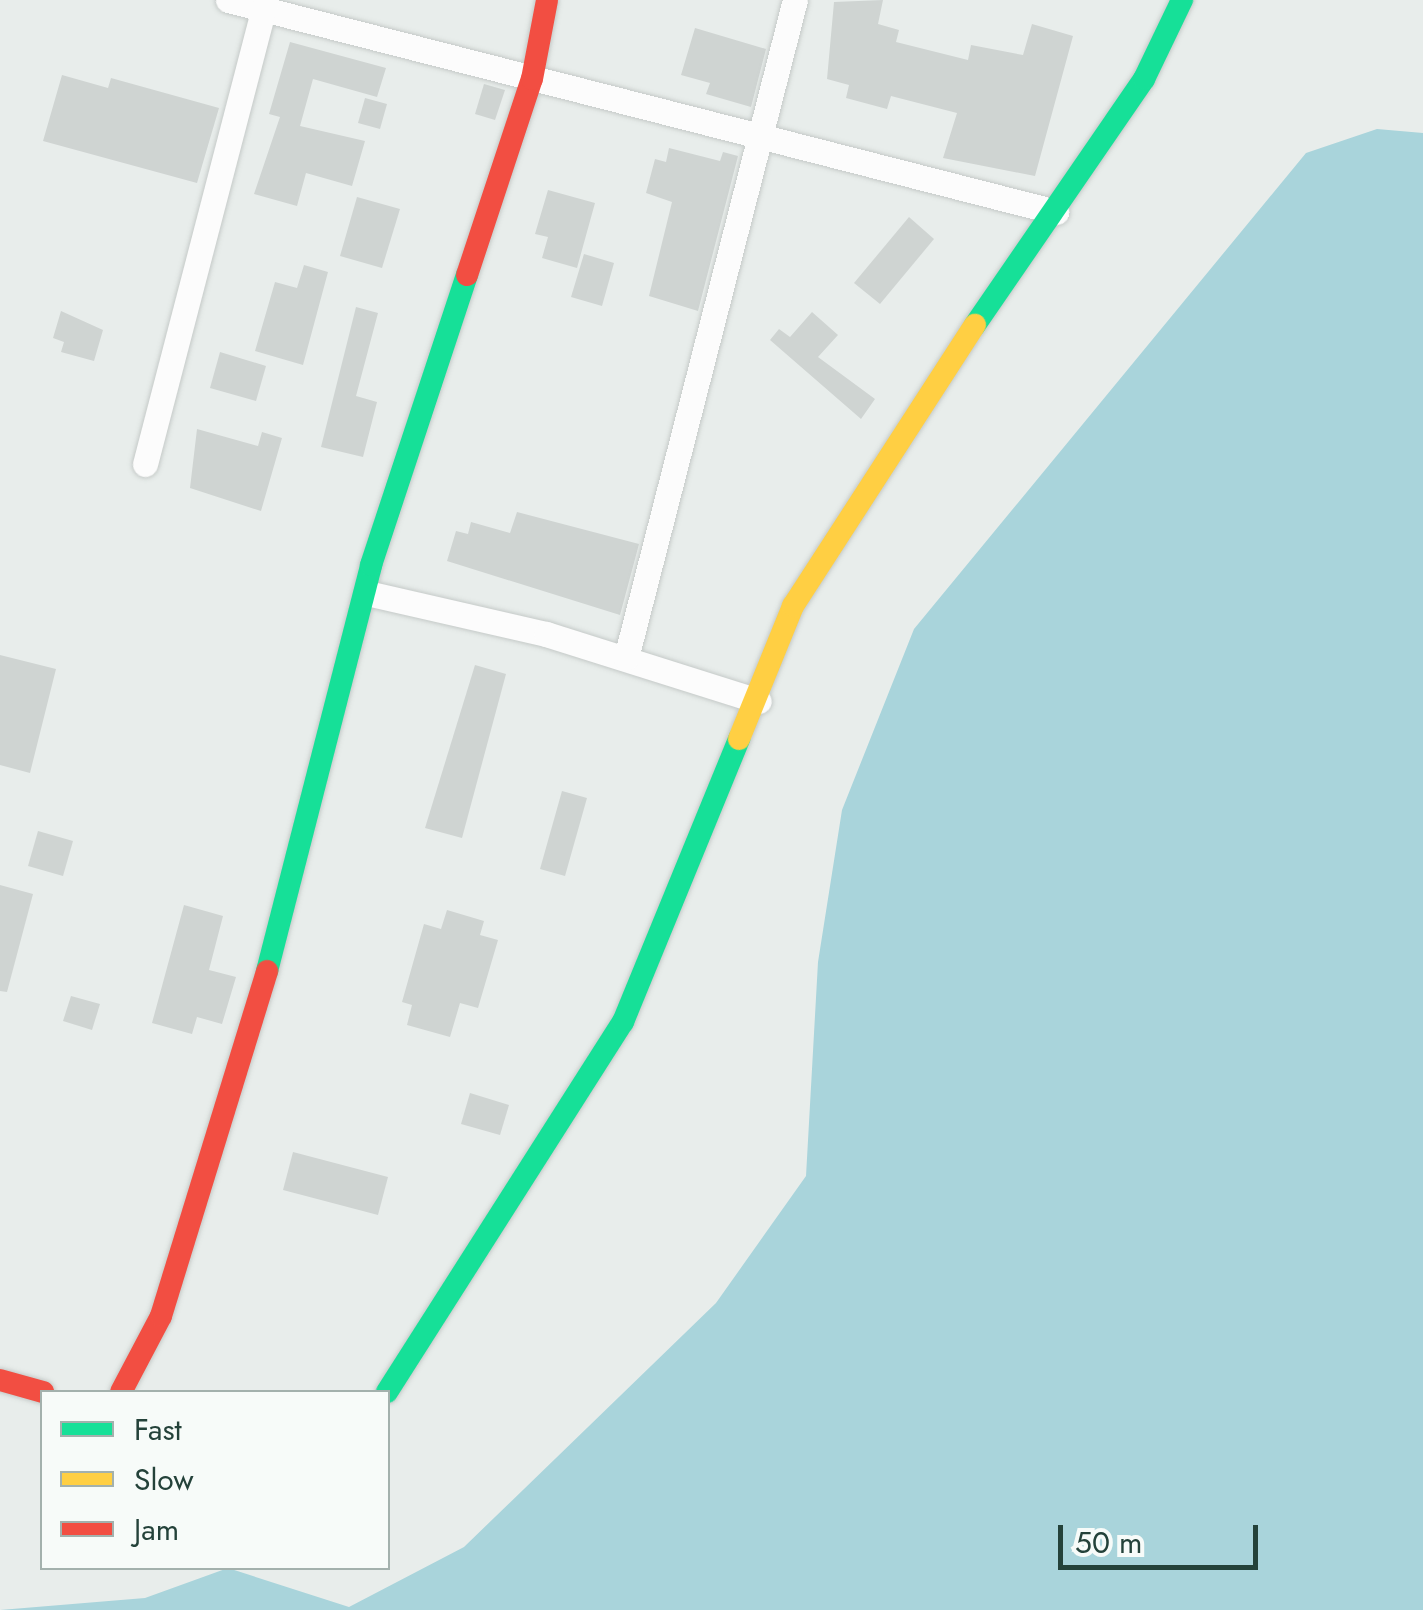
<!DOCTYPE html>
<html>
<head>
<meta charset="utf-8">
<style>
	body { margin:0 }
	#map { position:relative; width:1423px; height:1610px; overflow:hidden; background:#e8edeb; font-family:Jost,sans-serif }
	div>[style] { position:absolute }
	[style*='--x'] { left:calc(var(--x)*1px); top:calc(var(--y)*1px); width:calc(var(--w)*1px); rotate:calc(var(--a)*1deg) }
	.water>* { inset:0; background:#a9d4db }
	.building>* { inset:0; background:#cfd4d2 }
	.roads { filter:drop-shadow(0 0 2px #c5cac8) drop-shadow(0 0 2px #c5cac8) }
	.street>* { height:25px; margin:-12.5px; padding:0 12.5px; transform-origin:12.5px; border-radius:12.5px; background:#fcfcfc }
	.fast>* { height:22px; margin:-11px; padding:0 11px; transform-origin:11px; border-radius:11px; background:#16e098 }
	.slow>* { height:22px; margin:-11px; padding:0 11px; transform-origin:11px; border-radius:11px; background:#ffcf43 }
	.jam>* { height:22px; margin:-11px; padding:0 11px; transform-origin:11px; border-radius:11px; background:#f24e42 }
	span { translate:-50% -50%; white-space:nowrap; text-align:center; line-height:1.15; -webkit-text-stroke:9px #f7fbf9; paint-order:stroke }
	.legend { position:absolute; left:40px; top:1390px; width:350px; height:180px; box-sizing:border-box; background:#f7fbf9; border:2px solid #a3b1ad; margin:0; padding:12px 18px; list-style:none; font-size:30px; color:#24423a }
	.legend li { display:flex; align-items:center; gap:20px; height:50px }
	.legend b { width:50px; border:2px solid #a3b1ad }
	.scale { position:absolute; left:1058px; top:1525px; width:200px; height:45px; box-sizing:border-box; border:5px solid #24423a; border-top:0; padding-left:12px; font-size:30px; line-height:35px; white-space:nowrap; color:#24423a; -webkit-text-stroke:8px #f7fbf9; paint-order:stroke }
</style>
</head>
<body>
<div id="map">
	<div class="water">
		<div style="clip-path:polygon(1377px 129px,1423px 133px,1423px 1610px,0 1610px,145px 1598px,228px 1568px,349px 1607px,464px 1547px,716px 1303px,806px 1176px,818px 962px,842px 810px,914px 629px,1306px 153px)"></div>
	</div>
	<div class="building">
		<div style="clip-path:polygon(883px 0,878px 24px,899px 30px,896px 42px,968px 60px,971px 45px,1023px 55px,1032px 24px,1073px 36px,1035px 176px,943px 158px,957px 113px,891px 96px,887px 109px,846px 98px,849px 85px,827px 79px,834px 2px)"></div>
		<div style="clip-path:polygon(695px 28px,766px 49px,751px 107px,706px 94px,710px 83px,681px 75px)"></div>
		<div style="clip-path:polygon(290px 42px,386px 68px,377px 97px,313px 79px,300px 126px,365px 141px,352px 186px,306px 173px,297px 206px,254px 194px,280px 117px,269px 114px)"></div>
		<div style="clip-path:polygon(62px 75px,108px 88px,111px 78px,219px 108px,197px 183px,43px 141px)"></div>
		<div style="clip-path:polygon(484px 84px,505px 90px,495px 120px,475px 114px)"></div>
		<div style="clip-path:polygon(365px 98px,387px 104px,380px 129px,358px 123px)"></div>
		<div style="clip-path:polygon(669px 148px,720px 161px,723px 152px,738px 156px,698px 311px,649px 296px,672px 202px,646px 193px,655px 159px,666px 162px)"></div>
		<div style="clip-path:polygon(548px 190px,595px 203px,577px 268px,542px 258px,548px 237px,535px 234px)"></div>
		<div style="clip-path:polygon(357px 197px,400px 209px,382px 268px,340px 256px)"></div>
		<div style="clip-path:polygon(909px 217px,934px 239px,880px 304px,854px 283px)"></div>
		<div style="clip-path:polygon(584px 254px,614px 263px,602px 306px,571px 297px)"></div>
		<div style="clip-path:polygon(304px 265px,328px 272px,303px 365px,255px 351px,275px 282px,297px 288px)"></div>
		<div style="clip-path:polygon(356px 307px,378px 313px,356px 396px,377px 402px,363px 457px,321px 447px)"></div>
		<div style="clip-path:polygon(61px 311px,103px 330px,94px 361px,61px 352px,64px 342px,53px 338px)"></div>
		<div style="clip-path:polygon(812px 312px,838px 335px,818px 357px,875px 399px,861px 419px,770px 340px,779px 329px,790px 337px)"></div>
		<div style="clip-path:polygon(220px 352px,266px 366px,256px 401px,210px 388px)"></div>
		<div style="clip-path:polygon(197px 429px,258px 446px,262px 432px,282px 438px,261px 511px,190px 488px)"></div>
		<div style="clip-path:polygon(517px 512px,639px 544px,620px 615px,447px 561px,456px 531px,468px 534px,471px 522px,510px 533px)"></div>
		<div style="clip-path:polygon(0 655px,56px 669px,30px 773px,0 765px)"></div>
		<div style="clip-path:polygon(475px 665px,506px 674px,462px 838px,425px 828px)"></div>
		<div style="clip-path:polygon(562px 791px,587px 798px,565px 876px,540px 869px)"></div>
		<div style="clip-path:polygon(38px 831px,73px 841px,63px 876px,28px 866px)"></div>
		<div style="clip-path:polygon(0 885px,33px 894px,7px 992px,0 991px)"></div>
		<div style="clip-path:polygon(184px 905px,223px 916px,209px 970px,236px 977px,222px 1024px,197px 1017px,192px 1034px,152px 1023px)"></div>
		<div style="clip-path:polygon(447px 910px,484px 921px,480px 935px,498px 940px,478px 1008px,460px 1003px,450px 1037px,407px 1025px,412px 1005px,402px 1002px,424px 924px,441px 929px)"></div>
		<div style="clip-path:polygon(71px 996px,100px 1004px,92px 1030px,63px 1021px)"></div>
		<div style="clip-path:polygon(470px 1093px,509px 1105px,500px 1135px,461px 1124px)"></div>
		<div style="clip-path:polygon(293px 1152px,388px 1177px,378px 1215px,283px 1190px)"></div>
	</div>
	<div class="roads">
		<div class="street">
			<div style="--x:228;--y:0;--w:855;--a:14.36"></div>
			<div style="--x:145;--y:464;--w:480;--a:-75.4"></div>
			<div style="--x:367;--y:593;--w:184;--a:12.9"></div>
			<div style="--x:546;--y:634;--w:223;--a:17.5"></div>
			<div style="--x:626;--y:658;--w:679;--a:-75.6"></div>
		</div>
		<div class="fast">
			<div style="--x:975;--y:325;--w:298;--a:-55.5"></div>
			<div style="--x:1144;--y:79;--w:88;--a:-64.3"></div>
			<div style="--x:267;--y:971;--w:419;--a:-75.6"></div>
			<div style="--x:371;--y:565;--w:305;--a:-71.7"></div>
			<div style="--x:387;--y:1392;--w:439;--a:-57.5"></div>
			<div style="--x:623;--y:1022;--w:306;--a:-67.7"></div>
		</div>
		<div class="slow">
			<div style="--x:739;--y:739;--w:144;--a:-67.9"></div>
			<div style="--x:793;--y:606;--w:335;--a:-57.1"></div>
		</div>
		<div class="jam">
			<div style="--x:467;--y:275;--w:206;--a:-71.7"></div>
			<div style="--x:532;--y:79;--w:80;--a:-79.2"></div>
			<div style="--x:0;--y:1380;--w:45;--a:15.6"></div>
			<div style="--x:121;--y:1392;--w:86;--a:-62.2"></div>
			<div style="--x:161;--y:1316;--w:361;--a:-72.9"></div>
		</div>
	</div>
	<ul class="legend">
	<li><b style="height:12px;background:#16e098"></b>Fast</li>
	<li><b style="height:12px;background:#ffcf43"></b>Slow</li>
	<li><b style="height:12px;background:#f24e42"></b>Jam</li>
	</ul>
	<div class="scale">50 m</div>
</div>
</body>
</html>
